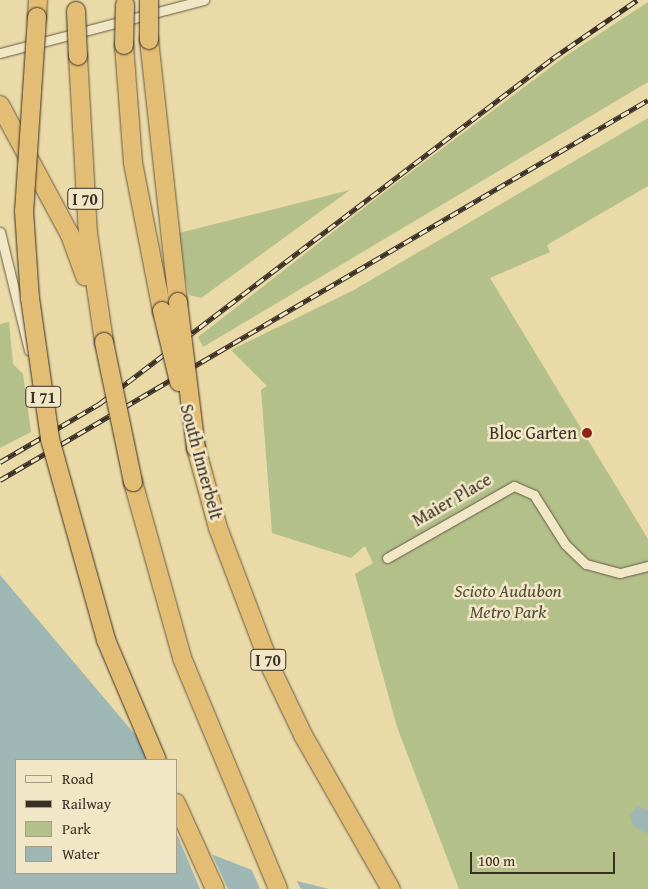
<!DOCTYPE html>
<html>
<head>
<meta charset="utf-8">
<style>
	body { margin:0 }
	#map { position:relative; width:648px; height:889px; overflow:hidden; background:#e9daa7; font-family:"Gentium Book Plus",serif }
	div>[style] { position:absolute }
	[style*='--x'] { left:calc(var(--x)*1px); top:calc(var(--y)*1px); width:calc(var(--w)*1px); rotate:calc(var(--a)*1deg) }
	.green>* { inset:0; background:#b3c08a }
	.water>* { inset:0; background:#9eb7b4 }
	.pier>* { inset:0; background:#e9daa7 }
	.roads { filter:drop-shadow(0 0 1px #665a46) drop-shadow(0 0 1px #665a46) }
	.street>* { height:9px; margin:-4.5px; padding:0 4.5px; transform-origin:4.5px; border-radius:4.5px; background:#f1e7c6 }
	.highway>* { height:18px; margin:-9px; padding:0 9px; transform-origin:9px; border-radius:9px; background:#e4bd74 }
	.rail>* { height:5px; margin-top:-2.5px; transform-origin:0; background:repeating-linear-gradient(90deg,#f1e7c6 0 9px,#3a2f25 0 18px); box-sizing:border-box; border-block:1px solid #3a2f25 }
	.bridges { filter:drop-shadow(0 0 1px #3a2f25) drop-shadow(0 0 1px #3a2f25) }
	.highway-bridge>* { height:18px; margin:-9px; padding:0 9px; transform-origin:9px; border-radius:9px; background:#e4bd74 }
	.dots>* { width:14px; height:14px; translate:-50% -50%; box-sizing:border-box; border:2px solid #f1e7c6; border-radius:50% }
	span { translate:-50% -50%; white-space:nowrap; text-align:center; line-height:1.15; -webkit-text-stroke:5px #f1e7c6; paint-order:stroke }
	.shield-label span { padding:1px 4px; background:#f1e7c6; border:1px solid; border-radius:4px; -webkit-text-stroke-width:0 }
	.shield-label { font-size:16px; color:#3a2f25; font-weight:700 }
	.poi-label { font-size:18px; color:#3a2f25 }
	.right { translate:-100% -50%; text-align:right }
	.street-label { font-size:18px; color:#3a2f25 }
	.park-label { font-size:18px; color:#524c39; font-style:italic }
	.legend { position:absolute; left:15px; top:759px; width:162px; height:115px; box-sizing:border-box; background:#f1e7c6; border:1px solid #a89d86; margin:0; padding:6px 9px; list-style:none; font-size:15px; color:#3a2f25 }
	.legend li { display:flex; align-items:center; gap:10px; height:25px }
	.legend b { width:25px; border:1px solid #a89d86 }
	.scale { position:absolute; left:470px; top:852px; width:145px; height:22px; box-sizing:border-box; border:2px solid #3a2f25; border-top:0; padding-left:6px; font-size:15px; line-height:18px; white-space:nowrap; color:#3a2f25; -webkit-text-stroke:4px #f1e7c6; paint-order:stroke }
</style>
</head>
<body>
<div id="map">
	<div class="green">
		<div style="clip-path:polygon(648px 2px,648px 82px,203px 347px,198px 337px,387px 190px,567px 55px)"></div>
		<div style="clip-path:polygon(648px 118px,648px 186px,547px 245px,550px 252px,490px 278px,648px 539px,648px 889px,459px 889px,397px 727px,355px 574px,373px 563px,365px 546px,351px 558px,272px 533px,261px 390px,267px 386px,231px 350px,352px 291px)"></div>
		<div style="clip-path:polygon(350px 190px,201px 298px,189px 295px,175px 234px)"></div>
		<div style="clip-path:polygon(9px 322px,13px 364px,23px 374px,31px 432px,0 448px,0 324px)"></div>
	</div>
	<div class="water">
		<div style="clip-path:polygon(0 575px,138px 738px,149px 760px,16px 760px,16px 873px,176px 873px,176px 815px,193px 847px,252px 870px,329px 889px,0 889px)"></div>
		<div style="clip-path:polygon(637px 807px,648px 809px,648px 834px,633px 826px,630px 815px)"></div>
	</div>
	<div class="pier">
		<div style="clip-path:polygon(176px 812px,194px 845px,211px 852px,228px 889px,200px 889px,176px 832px)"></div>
		<div style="clip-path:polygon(250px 866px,295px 878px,301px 889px,260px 889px)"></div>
	</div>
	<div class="roads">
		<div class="street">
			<div style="--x:0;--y:53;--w:211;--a:-14.6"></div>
			<div style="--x:0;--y:232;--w:122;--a:76.2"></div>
			<div style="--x:387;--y:558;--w:146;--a:-29.6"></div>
			<div style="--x:514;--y:486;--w:22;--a:24"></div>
			<div style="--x:534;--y:495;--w:58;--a:57.7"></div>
			<div style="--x:565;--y:544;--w:29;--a:44"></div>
			<div style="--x:586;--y:564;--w:35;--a:15"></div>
			<div style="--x:620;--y:573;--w:29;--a:-14"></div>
		</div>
		<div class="highway">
			<div style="--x:37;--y:17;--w:17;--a:-87"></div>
			<div style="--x:149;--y:40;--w:264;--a:83.7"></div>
			<div style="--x:124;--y:45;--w:118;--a:85.6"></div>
			<div style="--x:133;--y:163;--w:151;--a:78.9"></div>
			<div style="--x:78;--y:56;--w:177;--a:86.8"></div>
			<div style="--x:88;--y:233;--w:110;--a:81.6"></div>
			<div style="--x:0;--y:105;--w:148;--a:61.7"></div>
			<div style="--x:70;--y:235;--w:44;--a:69.9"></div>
			<div style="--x:196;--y:448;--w:83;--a:74.6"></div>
			<div style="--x:218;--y:528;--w:152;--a:69.2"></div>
			<div style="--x:272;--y:670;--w:72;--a:64.5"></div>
			<div style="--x:303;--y:735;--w:177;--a:60.3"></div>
			<div style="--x:133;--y:482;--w:183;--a:74.4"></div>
			<div style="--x:182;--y:658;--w:250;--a:67.4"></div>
			<div style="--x:176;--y:803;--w:94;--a:65.6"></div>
		</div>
	</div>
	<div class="rail">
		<div style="--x:0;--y:462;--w:115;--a:-30.4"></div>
		<div style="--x:99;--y:404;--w:571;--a:-37.31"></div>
		<div style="--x:553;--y:58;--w:102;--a:-34.6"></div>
		<div style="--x:0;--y:480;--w:751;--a:-30.39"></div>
	</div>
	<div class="bridges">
		<div class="highway-bridge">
			<div style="--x:149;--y:0;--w:40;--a:90"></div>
			<div style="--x:76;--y:11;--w:45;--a:87.5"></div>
			<div style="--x:37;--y:17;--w:194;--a:93.8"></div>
			<div style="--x:24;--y:211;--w:87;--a:86.1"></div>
			<div style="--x:30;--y:298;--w:142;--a:81.9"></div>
			<div style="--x:50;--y:439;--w:209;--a:74.4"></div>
			<div style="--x:106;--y:640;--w:130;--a:67"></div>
			<div style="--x:124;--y:45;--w:40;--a:-88.6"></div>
			<div style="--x:178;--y:302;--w:147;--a:83"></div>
			<div style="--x:162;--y:311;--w:73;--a:76.5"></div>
			<div style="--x:104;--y:342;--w:143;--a:78.3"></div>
		</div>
	</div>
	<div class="dots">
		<div style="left:587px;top:433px;background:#8f2418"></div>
	</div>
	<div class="shield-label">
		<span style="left:85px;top:199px">I 70</span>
		<span style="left:43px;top:397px">I 71</span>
		<span style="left:268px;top:660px">I 70</span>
	</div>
	<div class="poi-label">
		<span class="right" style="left:577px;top:433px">Bloc Garten</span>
	</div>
	<div class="street-label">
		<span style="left:201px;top:462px;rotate:75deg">South Innerbelt</span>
		<span style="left:452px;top:500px;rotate:-30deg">Maier Place</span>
	</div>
	<div class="park-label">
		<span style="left:508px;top:602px">Scioto Audubon<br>Metro Park</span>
	</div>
	<ul class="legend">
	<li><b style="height:6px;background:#f1e7c6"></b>Road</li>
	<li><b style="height:6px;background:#3a2f25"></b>Railway</li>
	<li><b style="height:14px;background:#b3c08a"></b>Park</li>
	<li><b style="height:14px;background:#9eb7b4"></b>Water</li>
	</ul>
	<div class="scale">100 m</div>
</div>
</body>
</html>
